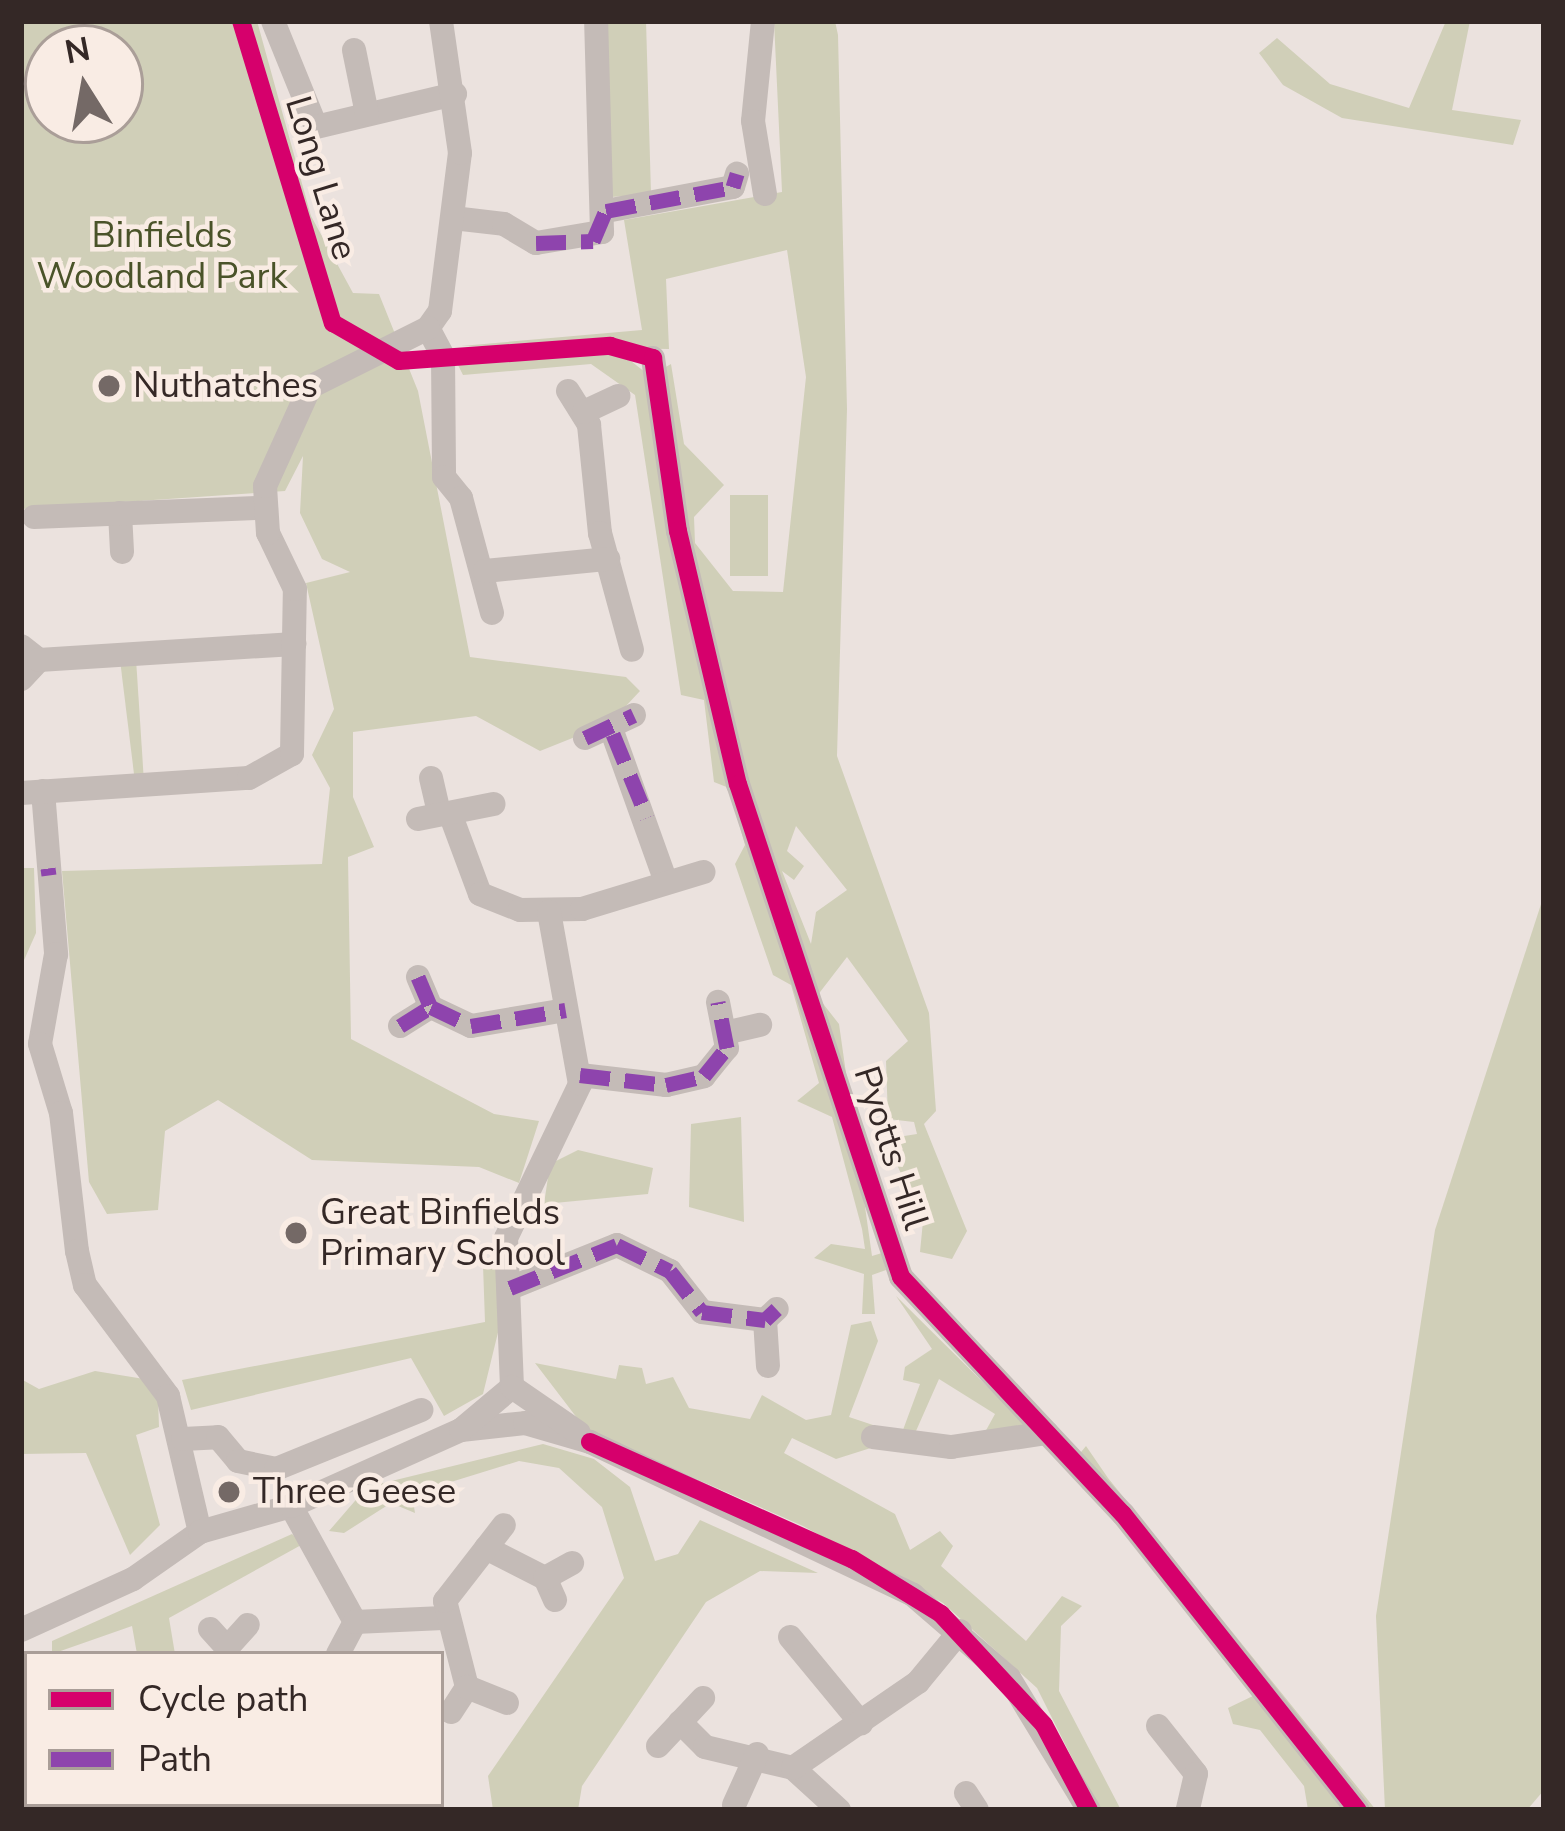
<!DOCTYPE html>
<html>
<head>
<meta charset="utf-8">
<style>
	body { margin:0 }
	#map { position:relative; width:1565px; height:1831px; overflow:hidden; background:#ebe2de; font-family:"Nunito Sans",sans-serif }
	div>[style] { position:absolute }
	[style*='--x'] { left:calc(var(--x)*1px); top:calc(var(--y)*1px); width:calc(var(--w)*1px); rotate:calc(var(--a)*1deg) }
	.green>* { inset:0; background:#d0cfb8 }
	.minor>* { height:24px; margin:-12px; padding:0 12px; transform-origin:12px; border-radius:12px; background:#c4bbb7 }
	.quiet>* { height:15px; margin-top:-7.5px; transform-origin:0; background:repeating-linear-gradient(90deg,#8e44ad 0 30px,transparent 0 45px) }
	.cycleway>* { height:18px; margin:-9px; padding:0 9px; transform-origin:9px; border-radius:9px; background:#d6006c }
	.dots>* { width:33px; height:33px; translate:-50% -50%; box-sizing:border-box; border:6px solid #f9ece4; border-radius:50% }
	span { translate:-50% -50%; white-space:nowrap; text-align:center; line-height:1.15; -webkit-text-stroke:9px #f9ece4; paint-order:stroke }
	.street-label { font-size:36px; color:#342826 }
	.park-label { font-size:36px; color:#4a5329 }
	.poi-label { font-size:36px; color:#342826 }
	.left { translate:0 -50%; text-align:left }
	.frame { position:absolute; inset:0; border:24px solid #342826; pointer-events:none }
	.legend { position:absolute; left:24px; top:1651px; width:420px; height:156px; box-sizing:border-box; background:#f9ece4; border:3px solid #aa9e98; margin:0; padding:15px 21px; list-style:none; font-size:36px; color:#342826 }
	.legend li { display:flex; align-items:center; gap:24px; height:60px }
	.legend b { width:60px; border:3px solid #aa9e98 }
	.north { position:absolute; left:24px; top:24px; width:120px; height:120px; box-sizing:border-box; background:#f9ece4; border:3px solid #aa9e98; border-radius:50%; rotate:349deg; font-size:33px; font-weight:700; line-height:48px; text-align:center; color:#342826 }
	.north::after { content:''; display:block; margin:auto; width:42px; height:54px; background:#746966; clip-path:polygon(50% 0,100% 100%,50% 72%,0 100%) }
</style>
</head>
<body>
<div id="map">
	<div class="green">
		<div style="clip-path:polygon(evenodd,21px 21px,257px 21px,311px 216px,353px 293px,379px 294px,418px 391px,470px 657px,626px 677px,640px 691px,610px 723px,540px 751px,476px 716px,353px 732px,353px 797px,374px 847px,348px 857px,351px 1039px,494px 1114px,539px 1121px,519px 1183px,479px 1167px,312px 1160px,218px 1100px,165px 1131px,158px 1210px,107px 1214px,89px 1182px,62px 871px,322px 864px,330px 788px,312px 755px,334px 709px,306px 583px,350px 572px,322px 559px,300px 513px,303px 456px,285px 491px,21px 509px,21px 21px,48px 48px,120px 48px,120px 120px,48px 120px,48px 48px)"></div>
		<div style="clip-path:polygon(602px 21px,646px 21px,651px 194px,611px 197px)"></div>
		<div style="clip-path:polygon(evenodd,774px 21px,835px 21px,838px 35px,847px 409px,837px 756px,929px 1013px,936px 1111px,924px 1124px,967px 1231px,952px 1259px,920px 1252px,923px 1221px,885px 1139px,917px 1134px,914px 1122px,888px 1119px,886px 1061px,908px 1041px,847px 957px,817px 996px,839px 1024px,872px 1256px,882px 1253px,886px 1270px,872px 1275px,875px 1314px,862px 1314px,864px 1274px,814px 1258px,831px 1244px,865px 1249px,862px 1229px,832px 1117px,797px 1101px,819px 1083px,791px 985px,773px 975px,735px 864px,745px 845px,729px 788px,714px 782px,704px 700px,681px 695px,635px 395px,591px 364px,463px 375px,457px 363px,622px 354px,650px 376px,671px 364px,684px 444px,724px 485px,694px 517px,695px 543px,733px 591px,783px 592px,806px 377px,787px 250px,666px 279px,669px 349px,461px 346px,642px 330px,624px 220px,782px 192px,774px 21px,796px 826px,847px 890px,816px 912px,811px 944px,782px 871px,794px 880px,804px 866px,787px 851px,796px 826px)"></div>
		<div style="clip-path:polygon(1446px 21px,1470px 21px,1452px 110px,1521px 120px,1513px 145px,1342px 118px,1283px 85px,1259px 53px,1277px 38px,1330px 84px,1409px 108px)"></div>
		<div style="clip-path:polygon(730px 495px,768px 495px,768px 576px,730px 576px)"></div>
		<div style="clip-path:polygon(136px 659px,144px 782px,135px 782px,120px 660px)"></div>
		<div style="clip-path:polygon(21px 868px,34px 868px,36px 933px,21px 967px)"></div>
		<div style="clip-path:polygon(1544px 895px,1544px 1790px,1527px 1810px,1385px 1810px,1376px 1616px,1435px 1230px)"></div>
		<div style="clip-path:polygon(741px 1117px,744px 1222px,689px 1207px,691px 1124px)"></div>
		<div style="clip-path:polygon(578px 1150px,653px 1168px,648px 1194px,544px 1204px,550px 1164px)"></div>
		<div style="clip-path:polygon(496px 1262px,502px 1316px,483px 1394px,444px 1416px,411px 1358px,191px 1410px,182px 1380px,485px 1322px,483px 1265px)"></div>
		<div style="clip-path:polygon(896px 1296px,1021px 1420px,1028px 1434px,984px 1434px,995px 1414px,939px 1379px,912px 1440px,900px 1438px,920px 1384px,903px 1380px,905px 1367px,932px 1349px)"></div>
		<div style="clip-path:polygon(871px 1321px,878px 1341px,849px 1417px,885px 1429px,877px 1446px,836px 1459px,792px 1438px,784px 1453px,895px 1514px,910px 1550px,940px 1531px,953px 1546px,941px 1566px,1026px 1641px,1062px 1596px,1082px 1606px,1061px 1626px,1059px 1691px,1121px 1810px,1098px 1810px,1037px 1688px,943px 1603px,803px 1526px,587px 1431px,535px 1363px,616px 1379px,619px 1365px,642px 1368px,646px 1384px,673px 1377px,689px 1408px,750px 1419px,762px 1395px,806px 1420px,831px 1415px,851px 1325px)"></div>
		<div style="clip-path:polygon(95px 1371px,144px 1379px,158px 1399px,159px 1427px,136px 1435px,160px 1525px,130px 1555px,86px 1453px,21px 1454px,21px 1379px,39px 1389px)"></div>
		<div style="clip-path:polygon(543px 1444px,594px 1459px,630px 1487px,655px 1561px,678px 1554px,700px 1520px,818px 1573px,760px 1571px,706px 1602px,582px 1786px,578px 1810px,493px 1810px,488px 1776px,624px 1578px,602px 1507px,559px 1468px,519px 1461px,412px 1494px,415px 1513px,391px 1503px,344px 1533px,329px 1531px,367px 1487px)"></div>
		<div style="clip-path:polygon(1086px 1446px,1108px 1478px,1376px 1810px,1308px 1810px,1304px 1786px,1260px 1730px,1233px 1724px,1228px 1708px,1255px 1695px,1150px 1566px,1077px 1457px)"></div>
		<div style="clip-path:polygon(292px 1534px,303px 1544px,169px 1618px,175px 1654px,137px 1654px,132px 1626px,52px 1654px,52px 1641px)"></div>
	</div>
	<div class="minor">
		<div style="--x:273;--y:21;--w:114;--a:67.9"></div>
		<div style="--x:316;--y:127;--w:143;--a:-13.4"></div>
		<div style="--x:763;--y:21;--w:100;--a:95.7"></div>
		<div style="--x:753;--y:121;--w:74;--a:80.7"></div>
		<div style="--x:354;--y:50;--w:65;--a:78.5"></div>
		<div style="--x:606;--y:211;--w:129;--a:-10.7"></div>
		<div style="--x:733;--y:187;--w:14;--a:-73"></div>
		<div style="--x:453;--y:218;--w:51;--a:6.7"></div>
		<div style="--x:504;--y:224;--w:37;--a:31"></div>
		<div style="--x:536;--y:243;--w:67;--a:-9.5"></div>
		<div style="--x:602;--y:232;--w:211;--a:-91.6"></div>
		<div style="--x:428;--y:328;--w:21;--a:-55"></div>
		<div style="--x:440;--y:311;--w:159;--a:-82.8"></div>
		<div style="--x:460;--y:153;--w:133;--a:-98.2"></div>
		<div style="--x:428;--y:328;--w:32;--a:62"></div>
		<div style="--x:443;--y:356;--w:121;--a:89.5"></div>
		<div style="--x:444;--y:477;--w:27;--a:51"></div>
		<div style="--x:461;--y:498;--w:119;--a:74.9"></div>
		<div style="--x:653;--y:358;--w:175;--a:81.8"></div>
		<div style="--x:678;--y:531;--w:260;--a:76.7"></div>
		<div style="--x:738;--y:784;--w:519;--a:71.7"></div>
		<div style="--x:901;--y:1277;--w:325;--a:46.9"></div>
		<div style="--x:1123;--y:1514;--w:378;--a:51.6"></div>
		<div style="--x:568;--y:391;--w:40;--a:58"></div>
		<div style="--x:589;--y:425;--w:109;--a:84.2"></div>
		<div style="--x:600;--y:533;--w:121;--a:74.7"></div>
		<div style="--x:584;--y:412;--w:38;--a:-25"></div>
		<div style="--x:120;--y:513;--w:39;--a:87"></div>
		<div style="--x:34;--y:517;--w:227;--a:-2.3"></div>
		<div style="--x:485;--y:571;--w:124;--a:-5.6"></div>
		<div style="--x:21;--y:646;--w:23;--a:38"></div>
		<div style="--x:39;--y:660;--w:26;--a:133"></div>
		<div style="--x:39;--y:660;--w:256;--a:-3.6"></div>
		<div style="--x:613;--y:734;--w:157;--a:70.3"></div>
		<div style="--x:585;--y:738;--w:54;--a:-25.1"></div>
		<div style="--x:431;--y:778;--w:35;--a:77"></div>
		<div style="--x:43;--y:791;--w:164;--a:85.4"></div>
		<div style="--x:56;--y:954;--w:91;--a:100.1"></div>
		<div style="--x:40;--y:1044;--w:72;--a:73.1"></div>
		<div style="--x:61;--y:1113;--w:139;--a:83.4"></div>
		<div style="--x:77;--y:1251;--w:35;--a:77"></div>
		<div style="--x:85;--y:1285;--w:139;--a:53.2"></div>
		<div style="--x:168;--y:1396;--w:140;--a:76.8"></div>
		<div style="--x:21;--y:793;--w:228;--a:-3.8"></div>
		<div style="--x:249;--y:778;--w:49;--a:-29.2"></div>
		<div style="--x:292;--y:754;--w:165;--a:-89"></div>
		<div style="--x:295;--y:589;--w:62;--a:-115.7"></div>
		<div style="--x:268;--y:533;--w:47;--a:-93.7"></div>
		<div style="--x:265;--y:486;--w:109;--a:-65.6"></div>
		<div style="--x:310;--y:387;--w:132;--a:-26.6"></div>
		<div style="--x:451;--y:816;--w:83;--a:69.6"></div>
		<div style="--x:480;--y:894;--w:43;--a:21.8"></div>
		<div style="--x:520;--y:910;--w:62;--a:-0.9"></div>
		<div style="--x:582;--y:909;--w:127;--a:-16.9"></div>
		<div style="--x:418;--y:819;--w:77;--a:-11.2"></div>
		<div style="--x:418;--y:977;--w:33;--a:67"></div>
		<div style="--x:431;--y:1007;--w:44;--a:25.4"></div>
		<div style="--x:471;--y:1026;--w:96;--a:-9.6"></div>
		<div style="--x:400;--y:1026;--w:36;--a:-32"></div>
		<div style="--x:729;--y:1032;--w:32;--a:-13"></div>
		<div style="--x:580;--y:1075;--w:87;--a:6.6"></div>
		<div style="--x:666;--y:1085;--w:39;--a:-13"></div>
		<div style="--x:704;--y:1076;--w:36;--a:-51"></div>
		<div style="--x:727;--y:1048;--w:47;--a:-101.1"></div>
		<div style="--x:510;--y:1288;--w:115;--a:-21.9"></div>
		<div style="--x:617;--y:1245;--w:59;--a:26.1"></div>
		<div style="--x:670;--y:1271;--w:52;--a:52"></div>
		<div style="--x:702;--y:1312;--w:64;--a:7.2"></div>
		<div style="--x:765;--y:1320;--w:16;--a:-43"></div>
		<div style="--x:765;--y:1320;--w:46;--a:86.3"></div>
		<div style="--x:512;--y:1387;--w:149;--a:-92.3"></div>
		<div style="--x:506;--y:1238;--w:171;--a:-64.3"></div>
		<div style="--x:580;--y:1084;--w:175;--a:-100.2"></div>
		<div style="--x:461;--y:1430;--w:64;--a:-6.2"></div>
		<div style="--x:525;--y:1423;--w:68;--a:16.3"></div>
		<div style="--x:590;--y:1442;--w:357;--a:25.3"></div>
		<div style="--x:913;--y:1595;--w:127;--a:40.8"></div>
		<div style="--x:1009;--y:1678;--w:154;--a:58.8"></div>
		<div style="--x:873;--y:1437;--w:79;--a:7.3"></div>
		<div style="--x:951;--y:1447;--w:97;--a:-8.3"></div>
		<div style="--x:183;--y:1439;--w:35;--a:-3"></div>
		<div style="--x:218;--y:1437;--w:31;--a:50"></div>
		<div style="--x:238;--y:1461;--w:39;--a:12"></div>
		<div style="--x:276;--y:1469;--w:157;--a:-22.1"></div>
		<div style="--x:291;--y:1506;--w:132;--a:61.1"></div>
		<div style="--x:486;--y:1548;--w:66;--a:27"></div>
		<div style="--x:555;--y:1600;--w:24;--a:-114"></div>
		<div style="--x:545;--y:1578;--w:31;--a:-29"></div>
		<div style="--x:210;--y:1629;--w:25;--a:48"></div>
		<div style="--x:227;--y:1648;--w:31;--a:-48"></div>
		<div style="--x:21;--y:1630;--w:123;--a:-24.5"></div>
		<div style="--x:133;--y:1579;--w:82;--a:-35"></div>
		<div style="--x:200;--y:1532;--w:95;--a:-15.9"></div>
		<div style="--x:291;--y:1506;--w:186;--a:-24.1"></div>
		<div style="--x:461;--y:1430;--w:67;--a:-40.1"></div>
		<div style="--x:512;--y:1387;--w:81;--a:34.5"></div>
		<div style="--x:790;--y:1637;--w:112;--a:50.5"></div>
		<div style="--x:338;--y:1654;--w:36;--a:-62"></div>
		<div style="--x:355;--y:1622;--w:88;--a:-2.6"></div>
		<div style="--x:467;--y:1687;--w:89;--a:-104.3"></div>
		<div style="--x:445;--y:1601;--w:96;--a:-52.2"></div>
		<div style="--x:451;--y:1712;--w:30;--a:-57"></div>
		<div style="--x:467;--y:1687;--w:43;--a:21.8"></div>
		<div style="--x:680;--y:1722;--w:35;--a:45"></div>
		<div style="--x:705;--y:1747;--w:90;--a:13.4"></div>
		<div style="--x:1158;--y:1726;--w:61;--a:51.6"></div>
		<div style="--x:1196;--y:1774;--w:37;--a:103"></div>
		<div style="--x:658;--y:1746;--w:66;--a:-46.8"></div>
		<div style="--x:21;--y:1780;--w:6;--a:-18"></div>
		<div style="--x:966;--y:1793;--w:20;--a:57"></div>
		<div style="--x:80;--y:1804;--w:7;--a:63"></div>
		<div style="--x:299;--y:1804;--w:7;--a:56"></div>
		<div style="--x:734;--y:1805;--w:56;--a:-65.7"></div>
		<div style="--x:402;--y:1810;--w:7;--a:-63"></div>
		<div style="--x:839;--y:1810;--w:62;--a:-137.6"></div>
		<div style="--x:793;--y:1768;--w:152;--a:-34.5"></div>
		<div style="--x:918;--y:1682;--w:66;--a:-50.5"></div>
	</div>
	<div class="quiet">
		<div style="--x:536;--y:243;--w:57;--a:-2"></div>
		<div style="--x:593;--y:241;--w:33;--a:-67"></div>
		<div style="--x:606;--y:211;--w:129;--a:-10.7"></div>
		<div style="--x:733;--y:187;--w:14;--a:-73"></div>
		<div style="--x:613;--y:734;--w:90;--a:67.7"></div>
		<div style="--x:585;--y:738;--w:54;--a:-25.1"></div>
		<div style="--x:48;--y:868;--w:7;--a:82"></div>
		<div style="--x:418;--y:977;--w:33;--a:67"></div>
		<div style="--x:431;--y:1007;--w:44;--a:25.4"></div>
		<div style="--x:471;--y:1026;--w:96;--a:-9.6"></div>
		<div style="--x:400;--y:1026;--w:36;--a:-32"></div>
		<div style="--x:580;--y:1075;--w:87;--a:6.6"></div>
		<div style="--x:666;--y:1085;--w:39;--a:-13"></div>
		<div style="--x:704;--y:1076;--w:36;--a:-51"></div>
		<div style="--x:727;--y:1048;--w:47;--a:-101.1"></div>
		<div style="--x:510;--y:1288;--w:115;--a:-21.9"></div>
		<div style="--x:617;--y:1245;--w:59;--a:26.1"></div>
		<div style="--x:670;--y:1271;--w:52;--a:52"></div>
		<div style="--x:702;--y:1312;--w:64;--a:7.2"></div>
		<div style="--x:765;--y:1320;--w:16;--a:-43"></div>
	</div>
	<div class="cycleway">
		<div style="--x:241;--y:21;--w:316;--a:73.1"></div>
		<div style="--x:333;--y:323;--w:76;--a:29.9"></div>
		<div style="--x:399;--y:361;--w:212;--a:-4.1"></div>
		<div style="--x:610;--y:346;--w:45;--a:15.6"></div>
		<div style="--x:653;--y:358;--w:175;--a:81.8"></div>
		<div style="--x:678;--y:531;--w:260;--a:76.7"></div>
		<div style="--x:738;--y:784;--w:519;--a:71.7"></div>
		<div style="--x:901;--y:1277;--w:325;--a:46.9"></div>
		<div style="--x:1123;--y:1514;--w:378;--a:51.6"></div>
		<div style="--x:590;--y:1442;--w:287;--a:24.1"></div>
		<div style="--x:852;--y:1559;--w:105;--a:31.7"></div>
		<div style="--x:941;--y:1614;--w:151;--a:47.1"></div>
		<div style="--x:1044;--y:1725;--w:96;--a:62.1"></div>
	</div>
	<div class="dots">
		<div style="left:109px;top:386px;background:#746966"></div>
		<div style="left:296px;top:1233px;background:#746966"></div>
		<div style="left:229px;top:1492px;background:#746966"></div>
	</div>
	<div class="street-label">
		<span style="left:321px;top:178px;rotate:73deg">Long Lane</span>
		<span style="left:891px;top:1148px;rotate:72deg">Pyotts Hill</span>
	</div>
	<div class="park-label">
		<span style="left:162px;top:256px">Binfields<br>Woodland Park</span>
	</div>
	<div class="poi-label">
		<span class="left" style="left:133px;top:386px">Nuthatches</span>
		<span class="left" style="left:320px;top:1233px">Great Binfields<br>Primary School</span>
		<span class="left" style="left:253px;top:1492px">Three Geese</span>
	</div>
	<div class="frame"></div>
	<ul class="legend">
	<li><b style="height:15px;background:#d6006c"></b>Cycle path</li>
	<li><b style="height:15px;background:#8e44ad"></b>Path</li>
	</ul>
	<div class="north">N</div>
</div>
</body>
</html>
